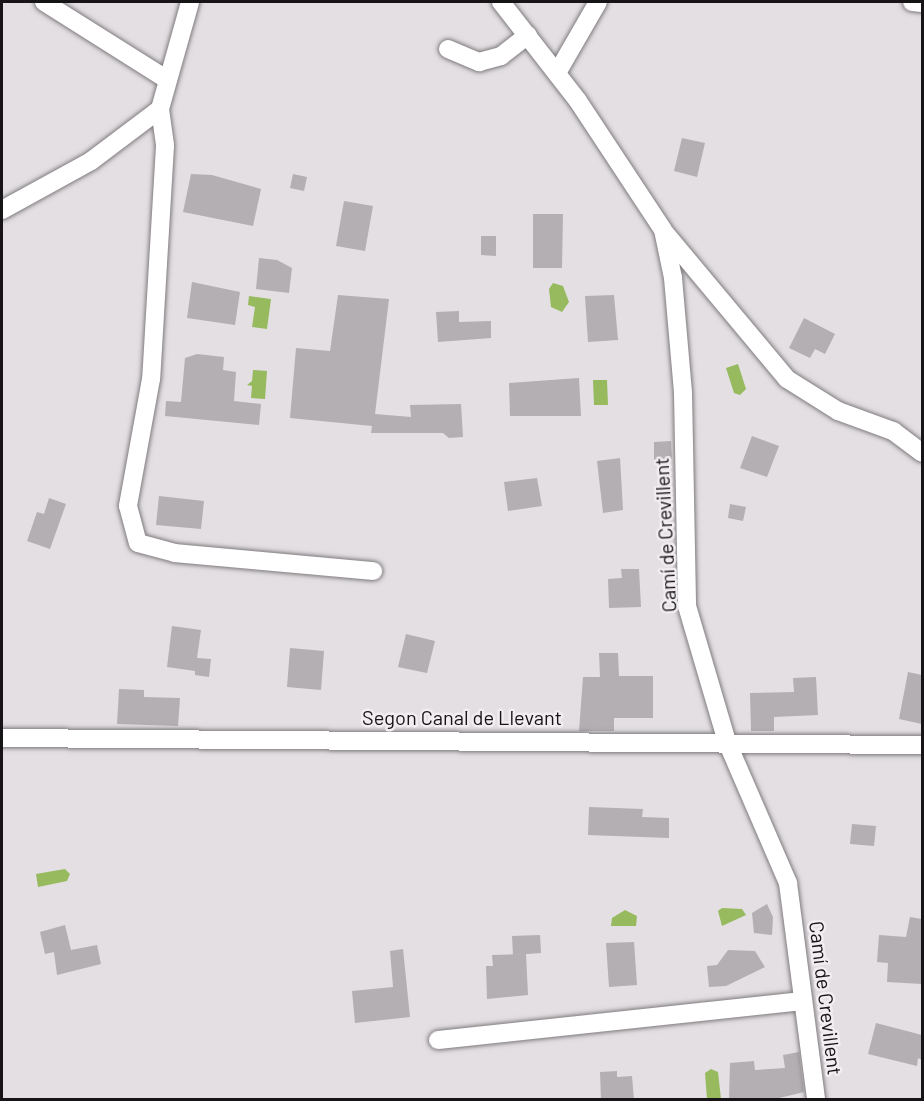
<!DOCTYPE html>
<html>
<head>
<meta charset="utf-8">
<style>
	body { margin:0 }
	#map { position:relative; width:924px; height:1101px; overflow:hidden; background:#e3dfe3; font-family:Barlow,sans-serif }
	div>[style] { position:absolute }
	[style*='--x'] { left:calc(var(--x)*1px); top:calc(var(--y)*1px); width:calc(var(--w)*1px); rotate:calc(var(--a)*1deg) }
	.water>* { inset:0; background:#97ba5e }
	.building>* { inset:0; background:#b3afb3 }
	.roads { filter:drop-shadow(0 0 2px #7f7b7e) drop-shadow(0 0 2px #7f7b7e) }
	.minor>* { height:18px; margin:-9px; padding:0 9px; transform-origin:9px; border-radius:9px; background:#fff }
	span { translate:-50% -50%; white-space:nowrap; text-align:center; line-height:1.15; -webkit-text-stroke:5px #f1edf0; paint-order:stroke }
	.street-label { font-size:20px; color:#161416 }
	.frame { position:absolute; inset:0; border:3px solid #161416; pointer-events:none }
</style>
</head>
<body>
<div id="map">
	<div class="water">
		<div style="clip-path:polygon(553px 283px,563px 286px,569px 302px,562px 312px,551px 307px,549px 289px)"></div>
		<div style="clip-path:polygon(249px 296px,271px 299px,267px 329px,252px 327px,255px 307px,248px 305px)"></div>
		<div style="clip-path:polygon(738px 364px,746px 389px,740px 395px,734px 393px,726px 368px)"></div>
		<div style="clip-path:polygon(253px 370px,267px 371px,265px 399px,251px 398px,252px 386px,247px 385px,252px 381px)"></div>
		<div style="clip-path:polygon(593px 380px,607px 380px,608px 405px,594px 405px)"></div>
		<div style="clip-path:polygon(65px 869px,70px 874px,67px 881px,38px 887px,36px 874px)"></div>
		<div style="clip-path:polygon(722px 908px,742px 909px,746px 915px,722px 926px,718px 911px)"></div>
		<div style="clip-path:polygon(625px 910px,637px 916px,636px 926px,611px 926px,612px 918px)"></div>
		<div style="clip-path:polygon(711px 1069px,718px 1072px,721px 1099px,707px 1099px,705px 1073px)"></div>
	</div>
	<div class="building">
		<div style="clip-path:polygon(682px 138px,705px 143px,697px 177px,674px 171px)"></div>
		<div style="clip-path:polygon(191px 174px,212px 175px,261px 189px,253px 226px,183px 212px)"></div>
		<div style="clip-path:polygon(293px 174px,307px 177px,304px 191px,290px 188px)"></div>
		<div style="clip-path:polygon(344px 201px,373px 206px,365px 251px,336px 246px)"></div>
		<div style="clip-path:polygon(533px 214px,563px 214px,562px 268px,533px 268px)"></div>
		<div style="clip-path:polygon(481px 236px,496px 236px,496px 256px,481px 255px)"></div>
		<div style="clip-path:polygon(259px 258px,277px 260px,292px 268px,289px 293px,256px 289px)"></div>
		<div style="clip-path:polygon(192px 282px,240px 292px,235px 325px,187px 318px)"></div>
		<div style="clip-path:polygon(338px 295px,389px 299px,375px 414px,411px 417px,410px 405px,461px 404px,463px 437px,449px 438px,443px 433px,371px 433px,372px 426px,290px 418px,296px 348px,330px 351px)"></div>
		<div style="clip-path:polygon(614px 295px,618px 340px,588px 342px,585px 296px)"></div>
		<div style="clip-path:polygon(459px 311px,459px 322px,491px 321px,491px 338px,438px 342px,436px 312px)"></div>
		<div style="clip-path:polygon(804px 318px,835px 334px,825px 354px,815px 349px,810px 358px,789px 348px)"></div>
		<div style="clip-path:polygon(197px 354px,224px 357px,223px 370px,236px 372px,234px 401px,261px 404px,259px 425px,165px 416px,166px 401px,181px 402px,185px 358px)"></div>
		<div style="clip-path:polygon(579px 378px,581px 416px,510px 416px,509px 383px)"></div>
		<div style="clip-path:polygon(752px 436px,779px 446px,767px 477px,740px 468px)"></div>
		<div style="clip-path:polygon(671px 441px,672px 459px,654px 460px,654px 442px)"></div>
		<div style="clip-path:polygon(620px 458px,623px 510px,603px 513px,597px 461px)"></div>
		<div style="clip-path:polygon(537px 478px,542px 506px,508px 511px,504px 482px)"></div>
		<div style="clip-path:polygon(159px 496px,204px 501px,201px 529px,156px 525px)"></div>
		<div style="clip-path:polygon(49px 498px,66px 504px,50px 549px,27px 541px,37px 512px,44px 514px)"></div>
		<div style="clip-path:polygon(730px 504px,746px 507px,743px 521px,728px 518px)"></div>
		<div style="clip-path:polygon(621px 569px,639px 569px,641px 607px,609px 608px,608px 579px,622px 578px)"></div>
		<div style="clip-path:polygon(172px 626px,201px 630px,197px 658px,211px 659px,209px 677px,195px 675px,195px 671px,167px 667px)"></div>
		<div style="clip-path:polygon(406px 634px,435px 641px,427px 673px,398px 667px)"></div>
		<div style="clip-path:polygon(290px 648px,324px 651px,321px 690px,287px 687px)"></div>
		<div style="clip-path:polygon(599px 653px,618px 653px,619px 676px,653px 676px,653px 718px,614px 718px,614px 731px,579px 731px,583px 677px,600px 677px)"></div>
		<div style="clip-path:polygon(908px 672px,922px 675px,922px 724px,899px 719px)"></div>
		<div style="clip-path:polygon(816px 677px,818px 715px,774px 717px,774px 731px,751px 731px,750px 693px,794px 692px,793px 678px)"></div>
		<div style="clip-path:polygon(119px 689px,144px 690px,144px 697px,180px 698px,178px 726px,117px 724px)"></div>
		<div style="clip-path:polygon(589px 807px,643px 809px,642px 817px,669px 818px,669px 838px,588px 835px)"></div>
		<div style="clip-path:polygon(852px 824px,876px 826px,874px 846px,850px 844px)"></div>
		<div style="clip-path:polygon(767px 904px,773px 917px,772px 935px,754px 933px,752px 913px)"></div>
		<div style="clip-path:polygon(910px 917px,922px 919px,922px 984px,887px 982px,888px 963px,877px 962px,879px 935px,906px 937px)"></div>
		<div style="clip-path:polygon(65px 925px,71px 950px,97px 945px,101px 964px,57px 975px,54px 952px,45px 954px,40px 932px)"></div>
		<div style="clip-path:polygon(540px 935px,541px 953px,513px 955px,512px 936px)"></div>
		<div style="clip-path:polygon(634px 942px,637px 985px,609px 987px,606px 943px)"></div>
		<div style="clip-path:polygon(403px 949px,410px 1017px,355px 1023px,352px 991px,393px 987px,390px 951px)"></div>
		<div style="clip-path:polygon(728px 950px,755px 951px,765px 967px,726px 986px,709px 987px,707px 966px,717px 965px)"></div>
		<div style="clip-path:polygon(526px 954px,528px 995px,487px 999px,486px 966px,493px 966px,492px 955px)"></div>
		<div style="clip-path:polygon(876px 1023px,922px 1035px,922px 1060px,918px 1058px,917px 1066px,868px 1054px)"></div>
		<div style="clip-path:polygon(799px 1052px,804px 1092px,771px 1100px,729px 1100px,730px 1063px,754px 1061px,755px 1070px,785px 1068px,783px 1055px)"></div>
		<div style="clip-path:polygon(617px 1071px,617px 1077px,632px 1076px,634px 1100px,601px 1100px,600px 1072px)"></div>
	</div>
	<div class="roads">
		<div class="minor">
			<div style="--x:44;--y:2;--w:146;--a:32.2"></div>
			<div style="--x:501;--y:2;--w:125;--a:52.1"></div>
			<div style="--x:578;--y:101;--w:154;--a:56.6"></div>
			<div style="--x:663;--y:230;--w:49;--a:78.2"></div>
			<div style="--x:673;--y:278;--w:115;--a:85"></div>
			<div style="--x:683;--y:393;--w:213;--a:88.9"></div>
			<div style="--x:687;--y:606;--w:142;--a:73.6"></div>
			<div style="--x:727;--y:742;--w:154;--a:66.6"></div>
			<div style="--x:788;--y:883;--w:219;--a:82.6"></div>
			<div style="--x:912;--y:2;--w:10;--a:6"></div>
			<div style="--x:448;--y:49;--w:34;--a:23"></div>
			<div style="--x:479;--y:62;--w:23;--a:-15"></div>
			<div style="--x:501;--y:56;--w:34;--a:-38"></div>
			<div style="--x:557;--y:73;--w:82;--a:-60"></div>
			<div style="--x:160;--y:109;--w:37;--a:82"></div>
			<div style="--x:165;--y:146;--w:233;--a:93.4"></div>
			<div style="--x:151;--y:379;--w:129;--a:100.3"></div>
			<div style="--x:128;--y:506;--w:38;--a:75"></div>
			<div style="--x:138;--y:543;--w:38;--a:15"></div>
			<div style="--x:175;--y:553;--w:199;--a:5.2"></div>
			<div style="--x:2;--y:210;--w:102;--a:-28.8"></div>
			<div style="--x:91;--y:161;--w:86;--a:-37"></div>
			<div style="--x:160;--y:109;--w:111;--a:-74.3"></div>
			<div style="--x:665;--y:233;--w:190;--a:50.1"></div>
			<div style="--x:787;--y:379;--w:60;--a:32.1"></div>
			<div style="--x:838;--y:411;--w:59;--a:20"></div>
			<div style="--x:893;--y:431;--w:36;--a:37"></div>
			<div style="--x:2;--y:738;--w:920;--a:0.44"></div>
			<div style="--x:438;--y:1040;--w:367;--a:-6.1"></div>
		</div>
	</div>
	<div class="street-label">
		<span style="left:665px;top:535px;rotate:-93deg">Camí de Crevillent</span>
		<span style="left:462px;top:717px">Segon Canal de Llevant</span>
		<span style="left:826px;top:998px;rotate:83deg">Camí de Crevillent</span>
	</div>
	<div class="frame"></div>
</div>
</body>
</html>
